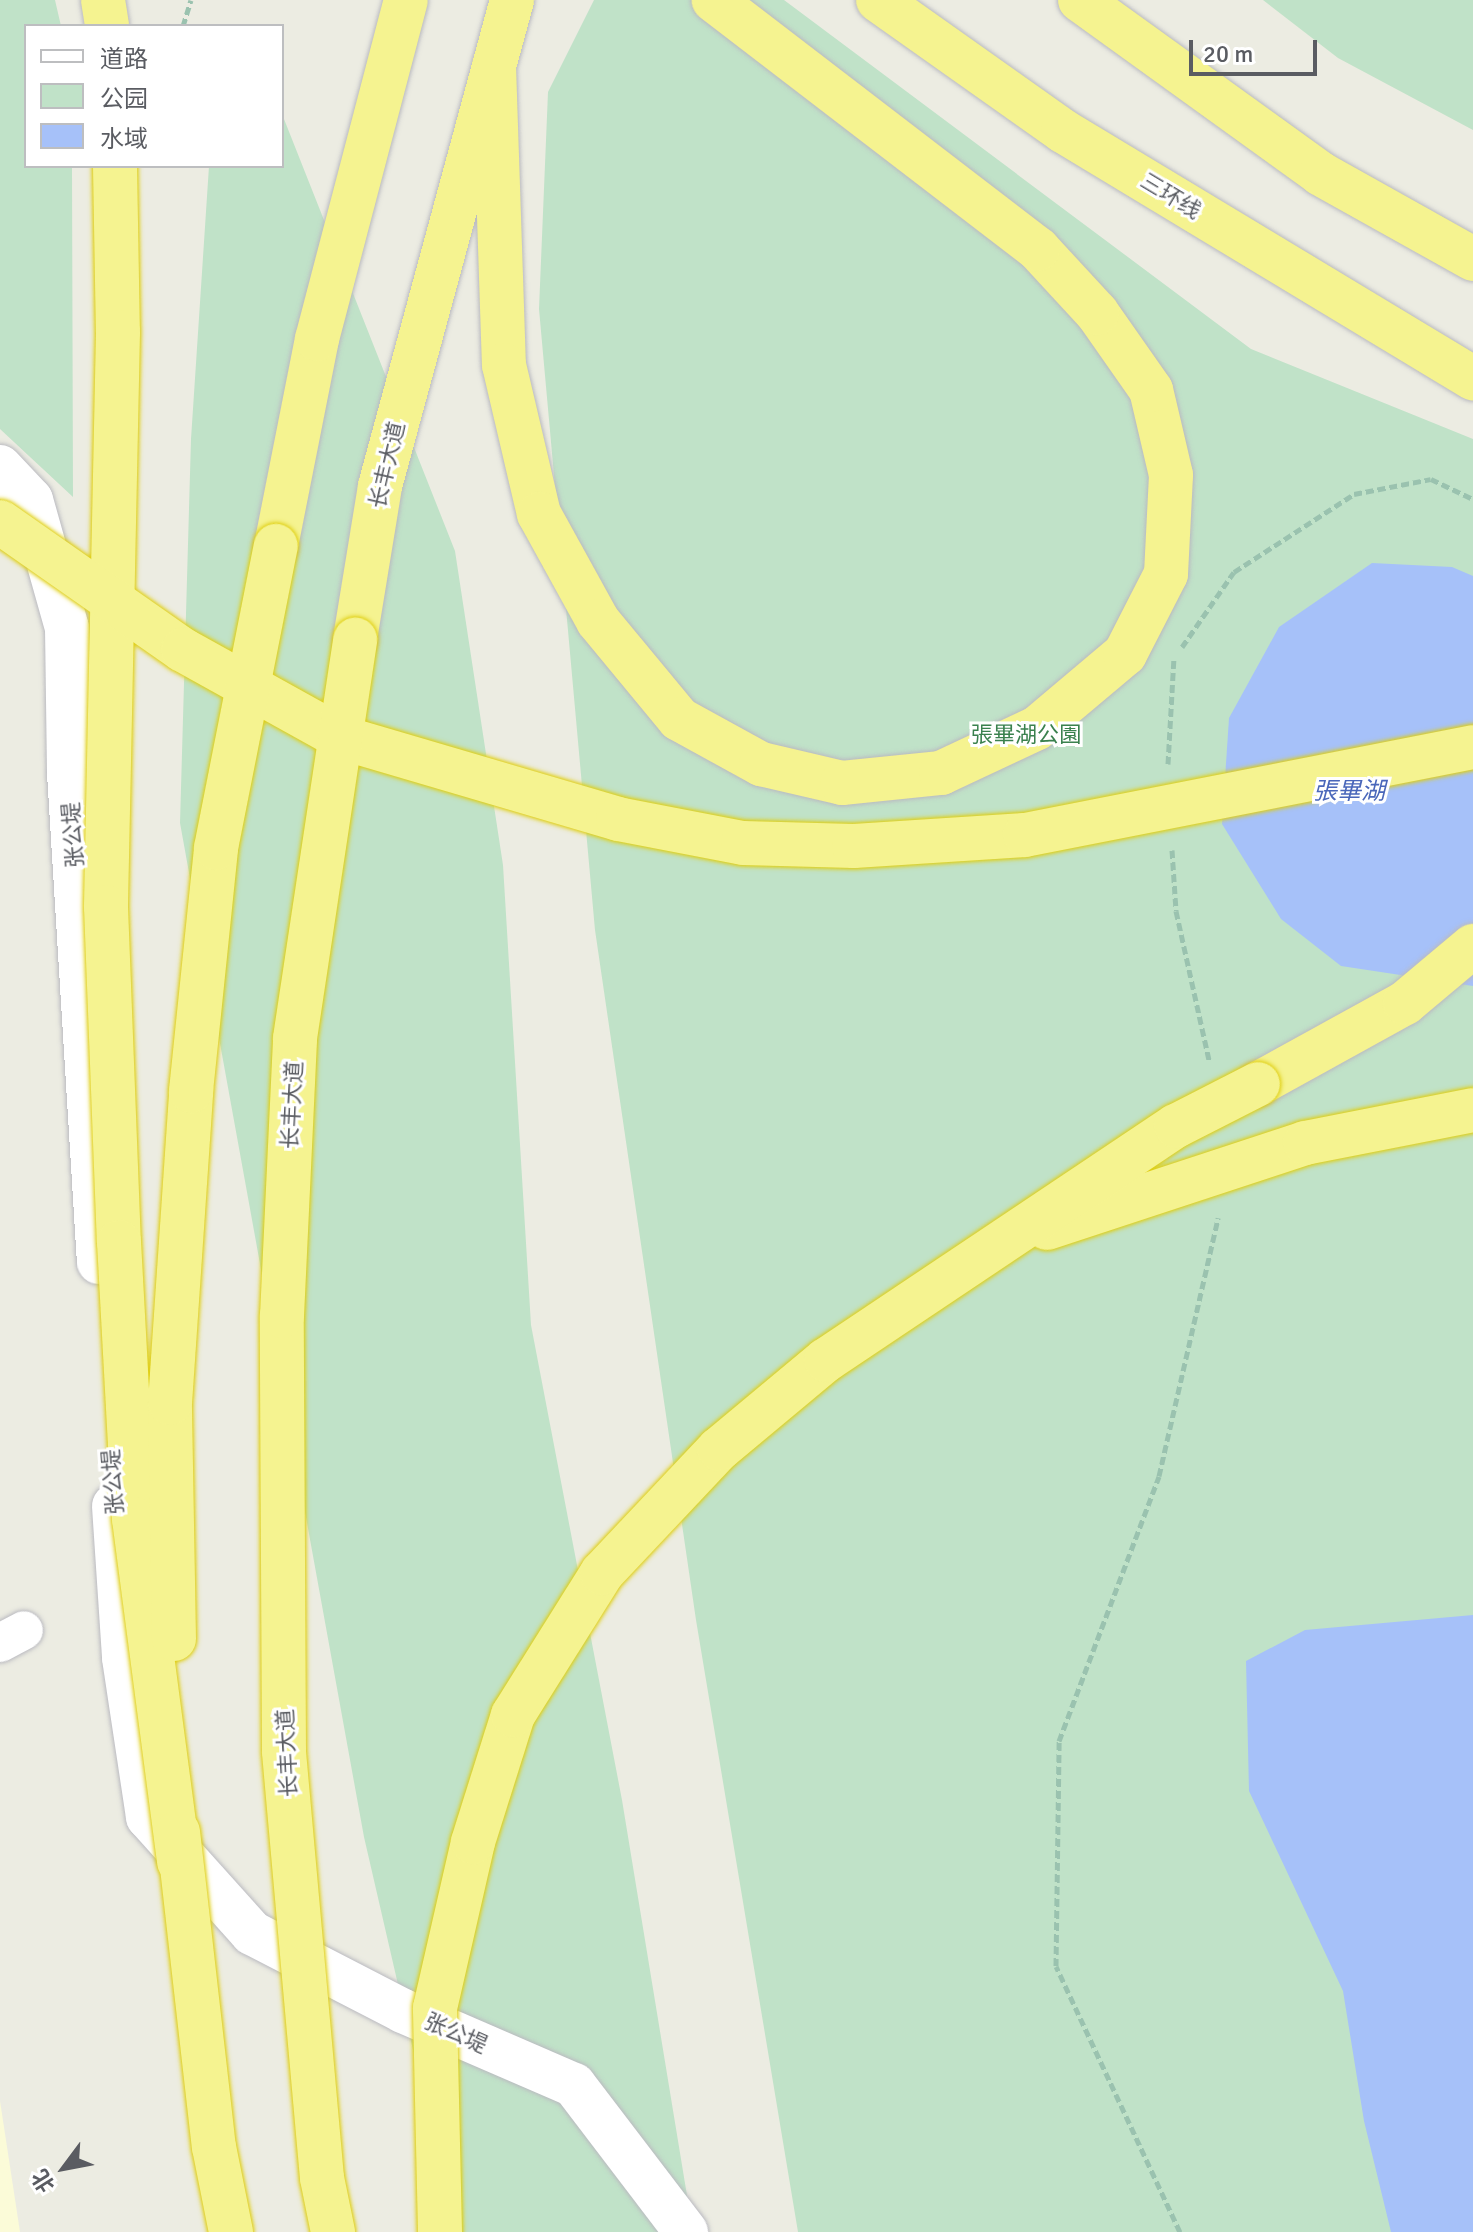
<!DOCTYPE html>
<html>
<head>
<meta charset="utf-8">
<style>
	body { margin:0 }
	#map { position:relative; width:1473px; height:2232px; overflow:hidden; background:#ecece2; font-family:Signika,"Noto Sans SC",sans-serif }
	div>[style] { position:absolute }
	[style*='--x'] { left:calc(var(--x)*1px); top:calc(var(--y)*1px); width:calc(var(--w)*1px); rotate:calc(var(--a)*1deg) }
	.commercial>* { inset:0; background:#fbfbd8 }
	.green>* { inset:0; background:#c0e2c8 }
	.water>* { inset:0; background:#a6c1f9 }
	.path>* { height:5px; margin-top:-2.5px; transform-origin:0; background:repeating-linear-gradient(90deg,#9ac2af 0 8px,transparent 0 12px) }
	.roads { filter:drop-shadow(0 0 2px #babac0) drop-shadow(0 0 2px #babac0) }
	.street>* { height:38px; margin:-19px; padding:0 19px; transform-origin:19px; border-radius:19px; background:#fff }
	.secondary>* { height:44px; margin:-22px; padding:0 22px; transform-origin:22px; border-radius:22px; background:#fff }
	.highway>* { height:44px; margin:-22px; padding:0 22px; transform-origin:22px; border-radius:22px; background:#f5f390 }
	.bridges { filter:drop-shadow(0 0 2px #dfce10) drop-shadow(0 0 2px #dfce10) }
	.highway-bridge>* { height:44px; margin:-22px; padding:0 22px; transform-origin:22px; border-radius:22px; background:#f5f390 }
	span { translate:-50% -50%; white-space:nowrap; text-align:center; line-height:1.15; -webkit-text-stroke:6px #fff; paint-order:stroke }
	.street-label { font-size:22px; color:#5a5c62 }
	.park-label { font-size:22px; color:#3a814e }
	.water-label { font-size:24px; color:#4a67ba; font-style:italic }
	.legend { position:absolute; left:24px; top:24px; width:260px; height:144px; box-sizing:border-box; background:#fff; border:2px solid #bdbec0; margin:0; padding:10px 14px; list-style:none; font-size:24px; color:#5a5c62 }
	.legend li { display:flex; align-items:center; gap:16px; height:40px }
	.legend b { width:40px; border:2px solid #bdbec0 }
	.north { position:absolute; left:24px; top:2128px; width:80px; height:80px; -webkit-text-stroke:6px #fff; paint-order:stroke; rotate:238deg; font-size:22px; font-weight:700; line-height:32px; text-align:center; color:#5a5c62 }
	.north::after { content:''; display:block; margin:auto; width:28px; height:36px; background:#5a5c62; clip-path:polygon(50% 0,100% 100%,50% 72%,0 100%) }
	.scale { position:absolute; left:1189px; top:40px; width:128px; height:36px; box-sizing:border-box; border:4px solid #5a5c62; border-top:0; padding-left:10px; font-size:24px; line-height:28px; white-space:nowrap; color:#5a5c62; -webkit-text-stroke:6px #fff; paint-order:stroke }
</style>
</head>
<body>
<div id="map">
	<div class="commercial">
		<div style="clip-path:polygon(0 2101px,20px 2232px,0 2232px)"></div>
	</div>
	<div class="green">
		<div style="clip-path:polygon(0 0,55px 0,61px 26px,26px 26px,26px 166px,72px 166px,73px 497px,0 429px)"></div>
		<div style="clip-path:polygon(594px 0,784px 0,1251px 349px,1473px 439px,1473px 2232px,798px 2232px,696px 1620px,595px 930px,539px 309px,548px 92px)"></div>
		<div style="clip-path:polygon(1263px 0,1473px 0,1473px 130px,1338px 58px)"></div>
		<div style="clip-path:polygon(282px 114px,455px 551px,503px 865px,531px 1325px,622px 1800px,693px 2232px,455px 2232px,364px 1837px,180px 823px,191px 439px,209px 166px,282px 166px)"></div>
	</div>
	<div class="water">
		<div style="clip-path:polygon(1372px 563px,1452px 567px,1473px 576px,1473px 986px,1341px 966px,1281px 919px,1222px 824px,1229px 718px,1279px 627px)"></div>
		<div style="clip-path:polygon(1473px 1615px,1473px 2232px,1391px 2232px,1364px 2121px,1343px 1991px,1249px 1791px,1246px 1661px,1305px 1630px)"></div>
	</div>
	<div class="path">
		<div style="--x:183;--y:26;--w:27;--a:-73"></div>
		<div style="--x:1182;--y:647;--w:91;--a:-55.3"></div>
		<div style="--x:1234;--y:572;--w:143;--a:-33"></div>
		<div style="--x:1354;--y:494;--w:78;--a:-11"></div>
		<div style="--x:1431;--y:479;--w:47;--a:25.5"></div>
		<div style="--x:1168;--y:764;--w:106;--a:-86.8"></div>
		<div style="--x:1172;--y:850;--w:61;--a:86.2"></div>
		<div style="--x:1176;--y:911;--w:153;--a:77.5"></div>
		<div style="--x:1180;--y:2232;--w:293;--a:-115"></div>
		<div style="--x:1056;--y:1966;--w:225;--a:-89.2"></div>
		<div style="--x:1059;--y:1741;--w:283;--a:-69.3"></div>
		<div style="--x:1159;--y:1476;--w:265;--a:-77.1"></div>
	</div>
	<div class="roads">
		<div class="street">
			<div style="--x:0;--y:1643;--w:27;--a:-28"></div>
		</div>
		<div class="secondary">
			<div style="--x:0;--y:467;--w:45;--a:46.8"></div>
			<div style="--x:31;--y:500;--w:133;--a:74.3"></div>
			<div style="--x:67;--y:628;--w:145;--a:89.2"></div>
			<div style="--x:69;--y:773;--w:490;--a:86.5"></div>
			<div style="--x:114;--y:1506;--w:152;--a:86.2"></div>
			<div style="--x:124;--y:1658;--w:161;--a:81.4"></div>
			<div style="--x:148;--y:1817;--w:156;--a:48.1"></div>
			<div style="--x:252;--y:1933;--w:170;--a:27.3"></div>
			<div style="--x:403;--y:2011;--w:186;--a:23.4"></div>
			<div style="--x:574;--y:2085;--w:185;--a:52.7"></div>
		</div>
		<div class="highway">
			<div style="--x:103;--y:0;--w:26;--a:81"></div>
			<div style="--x:878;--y:0;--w:227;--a:35.3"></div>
			<div style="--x:1063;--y:131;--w:479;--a:31.1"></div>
			<div style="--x:1080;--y:0;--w:297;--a:35.8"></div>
			<div style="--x:1321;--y:174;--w:174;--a:29.2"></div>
			<div style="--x:494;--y:66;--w:299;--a:88.1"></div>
			<div style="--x:504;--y:365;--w:153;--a:76.8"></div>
			<div style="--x:539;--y:514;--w:122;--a:61.1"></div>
			<div style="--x:598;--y:621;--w:127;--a:50.4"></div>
			<div style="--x:679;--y:719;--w:94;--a:28.8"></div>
			<div style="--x:761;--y:764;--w:83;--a:13.2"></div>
			<div style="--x:842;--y:783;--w:100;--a:-5.8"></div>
			<div style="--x:941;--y:773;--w:106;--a:-25.1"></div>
			<div style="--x:1037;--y:728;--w:115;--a:-40.1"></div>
			<div style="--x:1125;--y:654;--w:90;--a:-62.9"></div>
			<div style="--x:1166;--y:574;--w:99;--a:-87.1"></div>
			<div style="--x:1171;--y:475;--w:87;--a:-103.2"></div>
			<div style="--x:1151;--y:390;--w:94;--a:-125"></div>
			<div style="--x:1097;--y:313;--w:87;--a:-132.7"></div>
			<div style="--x:1038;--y:249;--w:409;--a:-142.5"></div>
			<div style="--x:276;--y:546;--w:211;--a:-78.8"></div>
			<div style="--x:317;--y:339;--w:350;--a:-75.3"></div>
			<div style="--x:355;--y:639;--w:155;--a:-80.7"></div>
			<div style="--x:380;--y:486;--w:504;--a:-74.8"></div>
			<div style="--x:1258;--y:1084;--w:168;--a:-28.9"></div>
			<div style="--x:1405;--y:1003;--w:89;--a:-40"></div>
		</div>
	</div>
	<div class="bridges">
		<div class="highway-bridge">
			<div style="--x:115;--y:166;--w:166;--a:89"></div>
			<div style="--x:118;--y:332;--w:575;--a:91.2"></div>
			<div style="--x:106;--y:907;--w:335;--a:87.8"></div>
			<div style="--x:119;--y:1242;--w:277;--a:86.9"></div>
			<div style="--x:134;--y:1519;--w:346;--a:82.5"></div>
			<div style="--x:0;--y:522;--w:223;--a:35"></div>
			<div style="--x:183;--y:650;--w:179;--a:29"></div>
			<div style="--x:340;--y:737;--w:290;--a:16.4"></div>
			<div style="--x:618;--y:819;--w:127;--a:10.9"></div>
			<div style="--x:743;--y:843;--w:111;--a:1.5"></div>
			<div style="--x:854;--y:846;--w:171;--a:-3.7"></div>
			<div style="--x:1025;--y:835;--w:457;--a:-11.1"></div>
			<div style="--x:1047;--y:1228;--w:272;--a:-18.2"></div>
			<div style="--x:1305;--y:1143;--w:171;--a:-11.1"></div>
			<div style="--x:174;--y:1639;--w:236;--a:-91"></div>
			<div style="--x:170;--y:1403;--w:313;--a:-86.1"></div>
			<div style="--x:191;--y:1091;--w:244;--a:-84.1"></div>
			<div style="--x:216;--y:848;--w:308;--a:-78.8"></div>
			<div style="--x:178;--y:1832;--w:317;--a:83.5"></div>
			<div style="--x:214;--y:2147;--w:87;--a:78.7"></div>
			<div style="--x:333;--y:2232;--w:55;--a:-101.5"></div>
			<div style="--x:322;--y:2178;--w:429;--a:-95.1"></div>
			<div style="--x:284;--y:1751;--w:435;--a:-90.3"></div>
			<div style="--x:282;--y:1316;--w:278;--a:-87.3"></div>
			<div style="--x:295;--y:1038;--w:403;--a:-81.4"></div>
			<div style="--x:440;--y:2232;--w:224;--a:-91.3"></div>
			<div style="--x:435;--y:2008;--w:170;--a:-77.1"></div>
			<div style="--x:473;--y:1842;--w:133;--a:-72.5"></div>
			<div style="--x:513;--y:1715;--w:168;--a:-57.9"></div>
			<div style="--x:602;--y:1573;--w:170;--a:-46.7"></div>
			<div style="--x:719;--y:1449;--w:139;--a:-39.8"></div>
			<div style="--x:826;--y:1360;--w:421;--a:-33.8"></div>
			<div style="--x:1176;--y:1126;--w:92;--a:-27.1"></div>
		</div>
	</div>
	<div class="street-label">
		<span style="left:1171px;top:196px;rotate:31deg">三环线</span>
		<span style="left:387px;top:465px;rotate:-77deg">长丰大道</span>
		<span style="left:73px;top:835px;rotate:-94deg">张公堤</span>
		<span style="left:292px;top:1105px;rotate:-87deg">长丰大道</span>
		<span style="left:113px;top:1482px;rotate:-94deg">张公堤</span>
		<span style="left:287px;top:1753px;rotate:-93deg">长丰大道</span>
		<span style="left:456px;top:2033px;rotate:24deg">张公堤</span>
	</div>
	<div class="park-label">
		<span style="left:1026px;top:735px">張畢湖公園</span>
	</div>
	<div class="water-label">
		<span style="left:1349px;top:792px">張畢湖</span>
	</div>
	<ul class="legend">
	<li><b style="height:10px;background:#fff"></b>道路</li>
	<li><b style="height:22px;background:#c0e2c8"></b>公园</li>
	<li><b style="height:22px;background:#a6c1f9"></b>水域</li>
	</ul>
	<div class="north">北</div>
	<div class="scale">20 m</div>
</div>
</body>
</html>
